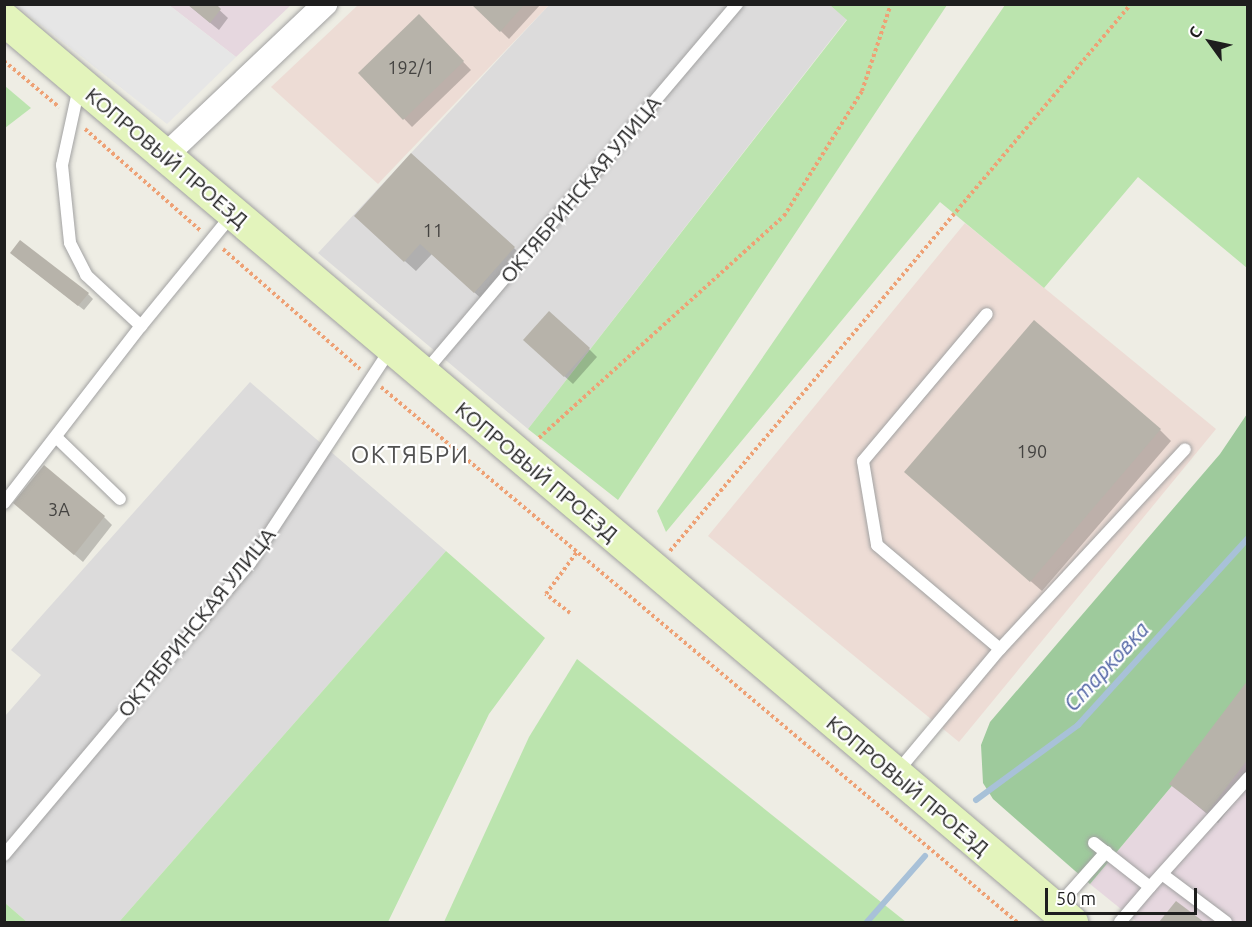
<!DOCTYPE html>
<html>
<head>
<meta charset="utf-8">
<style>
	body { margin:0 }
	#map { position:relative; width:1252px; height:927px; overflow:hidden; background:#eeede4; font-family:Ubuntu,sans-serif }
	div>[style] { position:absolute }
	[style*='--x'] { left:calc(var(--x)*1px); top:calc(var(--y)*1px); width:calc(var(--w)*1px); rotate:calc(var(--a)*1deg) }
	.residential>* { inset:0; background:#dcdbdb }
	.commercial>* { inset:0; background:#eddcd5 }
	.industrial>* { inset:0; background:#e6d7df }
	.grass>* { inset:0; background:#bbe4ae }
	.forest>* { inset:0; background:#9eca9c }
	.parking>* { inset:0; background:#e6e6e6 }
	.shadow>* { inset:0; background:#0003 }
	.stream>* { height:6px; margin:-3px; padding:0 3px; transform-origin:3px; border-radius:3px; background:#a8c1d8 }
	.building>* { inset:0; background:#b7b3aa }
	.path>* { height:4px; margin-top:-2px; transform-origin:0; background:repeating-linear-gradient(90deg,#eea175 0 3px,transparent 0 6px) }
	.roads { filter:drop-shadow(0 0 2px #a2a2a2) drop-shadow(0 0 2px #a2a2a2) }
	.service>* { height:12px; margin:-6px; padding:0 6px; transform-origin:6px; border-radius:6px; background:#fff }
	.minor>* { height:24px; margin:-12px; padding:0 12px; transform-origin:12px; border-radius:12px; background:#fff }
	.secondary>* { height:33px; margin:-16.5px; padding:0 16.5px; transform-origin:16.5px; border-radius:16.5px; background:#e3f4bc }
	span { translate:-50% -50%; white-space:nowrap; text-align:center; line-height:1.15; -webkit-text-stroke:4.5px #fff; paint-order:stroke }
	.number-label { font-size:18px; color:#444341 }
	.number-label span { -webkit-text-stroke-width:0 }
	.street-label { font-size:21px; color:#1e1e1e }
	.water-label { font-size:22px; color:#5266a5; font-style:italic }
	.quarter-label { font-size:24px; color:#515151; letter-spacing:1.5px }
	.frame { position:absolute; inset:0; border:6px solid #1e1e1e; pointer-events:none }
	.north { position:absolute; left:1180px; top:12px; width:60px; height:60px; -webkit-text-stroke:4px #fff; paint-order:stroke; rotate:303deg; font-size:16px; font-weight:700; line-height:24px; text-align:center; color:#1e1e1e }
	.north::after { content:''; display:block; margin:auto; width:21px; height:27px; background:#1e1e1e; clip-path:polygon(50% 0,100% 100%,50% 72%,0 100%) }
	.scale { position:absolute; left:1045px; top:888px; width:152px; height:27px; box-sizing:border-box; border:3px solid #1e1e1e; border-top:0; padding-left:8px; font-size:18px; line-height:21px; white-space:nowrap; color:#1e1e1e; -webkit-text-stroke:4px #fff; paint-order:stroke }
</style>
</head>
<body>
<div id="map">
	<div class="residential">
		<div style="clip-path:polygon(830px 4px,847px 19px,528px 429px,318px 253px,549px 5px)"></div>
		<div style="clip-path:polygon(250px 382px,446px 551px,119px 922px,27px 922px,5px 903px,5px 716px,41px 675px,11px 650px)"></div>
	</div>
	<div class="commercial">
		<div style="clip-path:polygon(358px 5px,549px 5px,378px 184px,271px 87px)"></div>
		<div style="clip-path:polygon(965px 223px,1216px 429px,959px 742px,708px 536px)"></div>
	</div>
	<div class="industrial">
		<div style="clip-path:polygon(169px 5px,291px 5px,236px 57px)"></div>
		<div style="clip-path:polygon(1247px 696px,1247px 922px,1137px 922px,1090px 884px)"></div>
	</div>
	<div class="grass">
		<div style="clip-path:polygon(830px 5px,947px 5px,618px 500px,528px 429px,847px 20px)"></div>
		<div style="clip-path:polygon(1005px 5px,1247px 5px,1247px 268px,1138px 177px,1044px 288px,940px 202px,666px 532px,657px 511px)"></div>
		<div style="clip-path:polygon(5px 86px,31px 108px,5px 128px)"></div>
		<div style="clip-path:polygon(446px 551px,545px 638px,489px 714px,388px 922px,119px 922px)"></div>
		<div style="clip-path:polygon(577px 659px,906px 922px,444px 922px,529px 737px)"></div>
		<div style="clip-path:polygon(4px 903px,5px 903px,27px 922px,5px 922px)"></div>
	</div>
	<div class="forest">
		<div style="clip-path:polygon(1247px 414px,1247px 696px,1090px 884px,993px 799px,983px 783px,981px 745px,990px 722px,1220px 454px)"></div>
	</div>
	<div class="parking">
		<div style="clip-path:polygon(16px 5px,169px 5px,236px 57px,167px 124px)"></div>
	</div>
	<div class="shadow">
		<div style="clip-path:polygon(187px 4px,213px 4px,228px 18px,219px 30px)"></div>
		<div style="clip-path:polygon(473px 4px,541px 4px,509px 39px)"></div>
		<div style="clip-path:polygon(419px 16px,471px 70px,412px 127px,360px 73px)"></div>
		<div style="clip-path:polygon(367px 227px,514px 248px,525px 259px,485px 302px,432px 254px,416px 271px)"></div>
		<div style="clip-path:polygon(17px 258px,88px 294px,93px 299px,84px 310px)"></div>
		<div style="clip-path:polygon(533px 348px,589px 349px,597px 357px,573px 384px)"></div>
		<div style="clip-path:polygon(1160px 430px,1171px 441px,1042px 591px,906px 472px)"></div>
		<div style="clip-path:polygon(24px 511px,104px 517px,112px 525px,83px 562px)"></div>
		<div style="clip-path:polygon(1248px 682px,1248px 784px,1218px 823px,1171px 784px)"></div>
		<div style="clip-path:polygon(1176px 903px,1202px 922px,1161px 922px)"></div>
	</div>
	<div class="stream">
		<div style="--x:976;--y:800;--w:127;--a:-36.3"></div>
		<div style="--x:1078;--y:725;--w:253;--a:-47.7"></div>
		<div style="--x:867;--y:922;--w:88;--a:-48.7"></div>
	</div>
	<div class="building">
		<div style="clip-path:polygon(187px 4px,216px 4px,221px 9px,210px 23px)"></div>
		<div style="clip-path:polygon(471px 4px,525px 4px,500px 32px)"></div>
		<div style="clip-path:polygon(419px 14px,464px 61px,403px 120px,358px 73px)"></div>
		<div style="clip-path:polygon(411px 153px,515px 247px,474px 293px,420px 244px,404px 262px,354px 216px)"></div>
		<div style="clip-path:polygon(20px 240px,89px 293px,78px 306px,10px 253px)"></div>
		<div style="clip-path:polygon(549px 311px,590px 348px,564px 377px,523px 340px)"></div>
		<div style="clip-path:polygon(1034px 320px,1161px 429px,1030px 582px,904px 472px)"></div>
		<div style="clip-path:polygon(44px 465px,105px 516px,74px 555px,13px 503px)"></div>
		<div style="clip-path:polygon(1248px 680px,1248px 759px,1207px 813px,1169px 784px)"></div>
		<div style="clip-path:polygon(1176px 901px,1204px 922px,1159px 922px)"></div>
	</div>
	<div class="path">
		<div style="--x:4;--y:61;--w:72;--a:39.9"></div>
		<div style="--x:85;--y:129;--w:154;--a:41.3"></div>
		<div style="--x:223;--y:249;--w:182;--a:41.2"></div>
		<div style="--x:381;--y:387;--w:831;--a:40.07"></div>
		<div style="--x:539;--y:438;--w:331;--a:-42.2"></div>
		<div style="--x:784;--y:216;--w:147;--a:-58"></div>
		<div style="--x:862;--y:91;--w:92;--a:-71.6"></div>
		<div style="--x:670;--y:551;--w:715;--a:-49.88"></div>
		<div style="--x:570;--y:613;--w:31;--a:-142"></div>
		<div style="--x:546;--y:594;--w:52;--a:-53.6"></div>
	</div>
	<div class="roads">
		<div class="service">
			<div style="--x:79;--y:87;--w:80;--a:102.3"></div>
			<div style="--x:62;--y:165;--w:78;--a:84.1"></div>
			<div style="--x:70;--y:243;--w:36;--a:63"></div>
			<div style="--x:86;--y:275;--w:75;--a:42.8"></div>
			<div style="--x:424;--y:373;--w:484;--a:-49.7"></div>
			<div style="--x:56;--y:437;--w:89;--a:44.1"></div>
			<div style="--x:4;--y:503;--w:224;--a:-52.3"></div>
			<div style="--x:141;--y:326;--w:144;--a:-50.7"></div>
			<div style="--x:1000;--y:649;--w:272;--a:-47.2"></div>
			<div style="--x:897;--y:772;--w:160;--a:-50.1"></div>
			<div style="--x:1000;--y:649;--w:161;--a:-139.8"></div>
			<div style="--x:877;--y:545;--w:85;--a:-99.5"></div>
			<div style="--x:863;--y:461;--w:192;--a:-49.9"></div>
			<div style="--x:1094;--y:843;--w:71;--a:38.2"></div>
			<div style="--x:1150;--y:887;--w:147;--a:-48"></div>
			<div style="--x:4;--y:855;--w:382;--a:-49.9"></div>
			<div style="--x:250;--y:563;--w:257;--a:-56.7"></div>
			<div style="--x:1162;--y:874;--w:80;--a:36.9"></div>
			<div style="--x:1057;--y:907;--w:74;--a:-48.3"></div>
			<div style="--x:1120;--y:922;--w:46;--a:-49.4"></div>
		</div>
		<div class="minor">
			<div style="--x:165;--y:156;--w:221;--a:-43.5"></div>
		</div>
		<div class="secondary">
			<div style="--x:4;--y:19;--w:1398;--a:40.24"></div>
		</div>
	</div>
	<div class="number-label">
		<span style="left:411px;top:67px">192/1</span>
		<span style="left:433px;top:230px">11</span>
		<span style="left:1032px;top:451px">190</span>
		<span style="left:59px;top:509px">3А</span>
	</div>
	<div class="street-label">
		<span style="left:167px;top:157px;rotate:40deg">КОПРОВЫЙ ПРОЕЗД</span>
		<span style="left:580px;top:189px;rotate:-50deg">ОКТЯБРИНСКАЯ УЛИЦА</span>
		<span style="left:537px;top:471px;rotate:40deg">КОПРОВЫЙ ПРОЕЗД</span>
		<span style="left:196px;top:622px;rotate:-51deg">ОКТЯБРИНСКАЯ УЛИЦА</span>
		<span style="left:908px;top:785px;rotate:40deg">КОПРОВЫЙ ПРОЕЗД</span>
	</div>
	<div class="water-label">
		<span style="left:1106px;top:666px;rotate:-47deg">Старковка</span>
	</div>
	<div class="quarter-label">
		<span style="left:410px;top:455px">ОКТЯБРИ</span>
	</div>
	<div class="frame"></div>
	<div class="north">С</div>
	<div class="scale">50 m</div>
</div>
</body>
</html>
